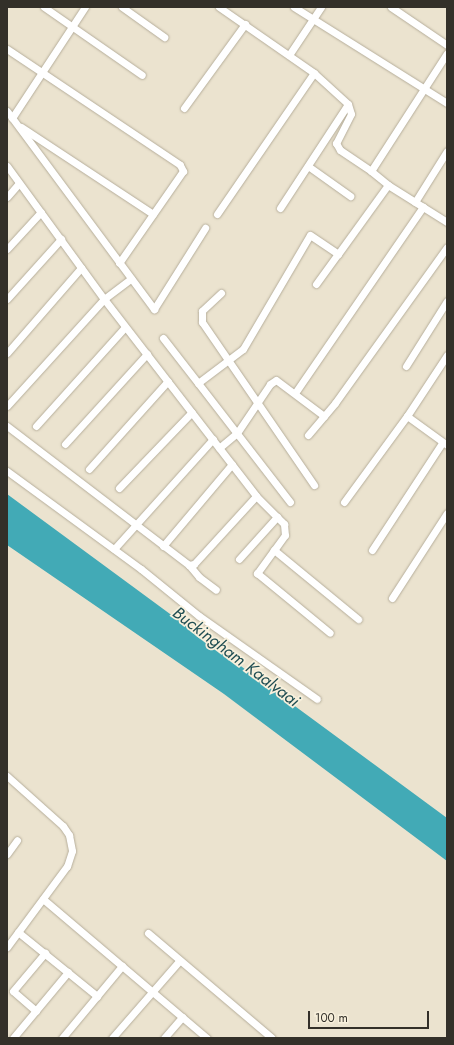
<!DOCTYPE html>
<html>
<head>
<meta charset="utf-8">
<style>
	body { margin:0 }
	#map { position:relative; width:454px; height:1045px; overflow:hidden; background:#ebe3cf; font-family:Jost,sans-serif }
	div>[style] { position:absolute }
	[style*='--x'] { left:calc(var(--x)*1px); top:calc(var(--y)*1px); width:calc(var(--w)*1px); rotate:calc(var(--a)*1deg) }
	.water>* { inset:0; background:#42aab6 }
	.roads { filter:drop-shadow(0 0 1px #b6ae9b) drop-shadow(0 0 1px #b6ae9b) }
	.street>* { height:7px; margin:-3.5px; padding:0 3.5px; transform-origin:3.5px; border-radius:3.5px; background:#fff }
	span { translate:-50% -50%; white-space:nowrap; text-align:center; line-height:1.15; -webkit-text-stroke:3.5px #f8f0dc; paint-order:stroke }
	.water-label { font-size:17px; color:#1f4d52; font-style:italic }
	.frame { position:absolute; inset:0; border:8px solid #333029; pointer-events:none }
	.scale { position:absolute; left:308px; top:1011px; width:121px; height:18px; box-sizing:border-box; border:2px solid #333029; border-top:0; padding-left:5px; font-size:12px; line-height:14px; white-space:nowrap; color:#333029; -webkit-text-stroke:3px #f8f0dc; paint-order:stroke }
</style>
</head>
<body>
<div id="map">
	<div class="water">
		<div style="clip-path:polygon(7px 494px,447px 818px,447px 861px,224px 694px,7px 545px)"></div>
	</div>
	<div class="roads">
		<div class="street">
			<div style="--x:44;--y:7;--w:119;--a:34.8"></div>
			<div style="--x:122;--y:7;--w:52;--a:35.5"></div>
			<div style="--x:219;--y:7;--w:116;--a:34.8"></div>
			<div style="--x:314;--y:73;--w:46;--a:42.4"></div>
			<div style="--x:348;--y:104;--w:10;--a:73"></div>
			<div style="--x:351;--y:114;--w:33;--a:117"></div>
			<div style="--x:336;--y:143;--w:8;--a:60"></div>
			<div style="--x:340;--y:150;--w:37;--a:34"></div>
			<div style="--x:371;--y:171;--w:22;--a:39"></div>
			<div style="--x:388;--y:185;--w:70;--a:32.1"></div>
			<div style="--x:294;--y:7;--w:181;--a:32.1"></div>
			<div style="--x:391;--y:7;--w:68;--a:34.2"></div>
			<div style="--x:7;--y:49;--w:208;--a:33.8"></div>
			<div style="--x:180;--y:165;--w:7;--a:63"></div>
			<div style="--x:183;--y:171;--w:112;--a:124.8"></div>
			<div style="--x:289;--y:55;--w:58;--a:-56.3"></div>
			<div style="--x:184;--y:108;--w:104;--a:-54"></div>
			<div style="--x:7;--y:111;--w:247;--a:53.4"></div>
			<div style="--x:154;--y:309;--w:96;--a:-57.8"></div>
			<div style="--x:12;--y:118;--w:133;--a:-56.7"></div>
			<div style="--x:21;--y:127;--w:158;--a:33.4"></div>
			<div style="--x:7;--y:166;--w:165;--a:53.9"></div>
			<div style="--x:104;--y:299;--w:249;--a:52.3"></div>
			<div style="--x:256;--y:496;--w:40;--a:45"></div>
			<div style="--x:284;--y:524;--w:11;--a:85"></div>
			<div style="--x:285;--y:535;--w:19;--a:126"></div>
			<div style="--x:274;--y:550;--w:109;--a:39.4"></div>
			<div style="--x:308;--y:166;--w:52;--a:35.5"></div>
			<div style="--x:371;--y:171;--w:140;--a:-57.2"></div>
			<div style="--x:7;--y:197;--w:18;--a:-49"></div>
			<div style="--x:415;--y:202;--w:60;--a:-57.9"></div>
			<div style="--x:280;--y:208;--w:124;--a:-56.8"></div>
			<div style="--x:217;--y:214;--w:171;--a:-55.5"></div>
			<div style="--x:7;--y:249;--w:50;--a:-47.4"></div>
			<div style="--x:316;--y:284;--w:37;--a:-54"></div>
			<div style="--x:221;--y:293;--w:26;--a:137"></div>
			<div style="--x:202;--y:311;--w:11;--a:90"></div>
			<div style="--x:202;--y:322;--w:198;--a:55.5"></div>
			<div style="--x:7;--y:299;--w:81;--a:-48"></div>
			<div style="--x:163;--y:338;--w:57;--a:52.1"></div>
			<div style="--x:7;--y:353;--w:113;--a:-49"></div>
			<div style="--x:406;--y:366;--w:77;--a:-57.8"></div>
			<div style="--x:295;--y:393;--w:226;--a:-55.5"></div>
			<div style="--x:7;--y:406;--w:144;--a:-47.8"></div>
			<div style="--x:104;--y:299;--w:34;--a:-37"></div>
			<div style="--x:407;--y:416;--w:49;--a:35.9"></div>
			<div style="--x:7;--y:426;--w:229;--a:37.4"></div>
			<div style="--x:189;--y:565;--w:5;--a:-11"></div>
			<div style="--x:194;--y:564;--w:92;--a:-47.6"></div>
			<div style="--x:36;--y:426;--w:133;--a:-48"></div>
			<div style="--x:308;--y:435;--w:42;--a:-49.8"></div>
			<div style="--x:335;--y:403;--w:192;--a:-54.3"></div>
			<div style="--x:65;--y:444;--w:122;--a:-47.7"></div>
			<div style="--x:219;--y:448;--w:23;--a:-40"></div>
			<div style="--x:237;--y:433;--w:59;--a:-56"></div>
			<div style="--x:270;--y:384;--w:7;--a:-34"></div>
			<div style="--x:276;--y:380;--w:60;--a:36.9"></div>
			<div style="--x:89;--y:469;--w:118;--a:-48.1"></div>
			<div style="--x:7;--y:471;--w:166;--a:36.2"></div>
			<div style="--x:141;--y:569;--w:75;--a:39"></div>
			<div style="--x:199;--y:616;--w:144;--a:35.1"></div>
			<div style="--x:119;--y:488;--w:105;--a:-46.2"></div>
			<div style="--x:290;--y:502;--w:150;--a:-127.7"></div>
			<div style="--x:198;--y:383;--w:56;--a:-37.1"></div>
			<div style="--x:243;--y:349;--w:132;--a:-59.6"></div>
			<div style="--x:310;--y:235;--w:34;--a:34"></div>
			<div style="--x:338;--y:254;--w:85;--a:-54.1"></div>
			<div style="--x:344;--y:502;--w:107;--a:-53.8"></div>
			<div style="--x:407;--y:416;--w:73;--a:-56.7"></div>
			<div style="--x:163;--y:546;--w:107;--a:-49.9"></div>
			<div style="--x:114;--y:549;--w:148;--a:-48"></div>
			<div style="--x:274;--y:550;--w:29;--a:126"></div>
			<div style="--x:257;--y:573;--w:94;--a:39.4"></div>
			<div style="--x:372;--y:550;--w:128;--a:-56.8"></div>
			<div style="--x:239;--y:559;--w:57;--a:-47.9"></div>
			<div style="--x:189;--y:565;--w:16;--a:50"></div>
			<div style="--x:199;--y:577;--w:21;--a:37"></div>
			<div style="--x:392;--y:598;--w:101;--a:-57.1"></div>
			<div style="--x:7;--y:776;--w:75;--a:41.8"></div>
			<div style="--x:63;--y:826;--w:11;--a:56"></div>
			<div style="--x:69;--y:835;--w:16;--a:79"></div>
			<div style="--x:72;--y:851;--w:16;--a:108"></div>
			<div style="--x:67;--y:866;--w:101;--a:126.5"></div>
			<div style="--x:7;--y:854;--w:17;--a:-54"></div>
			<div style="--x:43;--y:899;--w:215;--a:40.3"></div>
			<div style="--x:18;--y:932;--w:102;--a:39"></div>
			<div style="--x:148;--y:933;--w:162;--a:40.3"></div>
			<div style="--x:36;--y:1011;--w:30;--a:-139"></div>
			<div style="--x:13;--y:991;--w:50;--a:-49.9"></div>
			<div style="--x:13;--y:1038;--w:86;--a:-50.2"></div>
			<div style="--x:62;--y:1038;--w:94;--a:-50.2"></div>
			<div style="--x:112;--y:1038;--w:103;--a:-48.9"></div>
			<div style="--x:164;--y:1038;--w:28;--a:-49"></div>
		</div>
	</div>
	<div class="water-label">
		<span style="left:236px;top:657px;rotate:37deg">Buckingham Kaalvaai</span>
	</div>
	<div class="frame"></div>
	<div class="scale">100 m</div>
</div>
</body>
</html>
